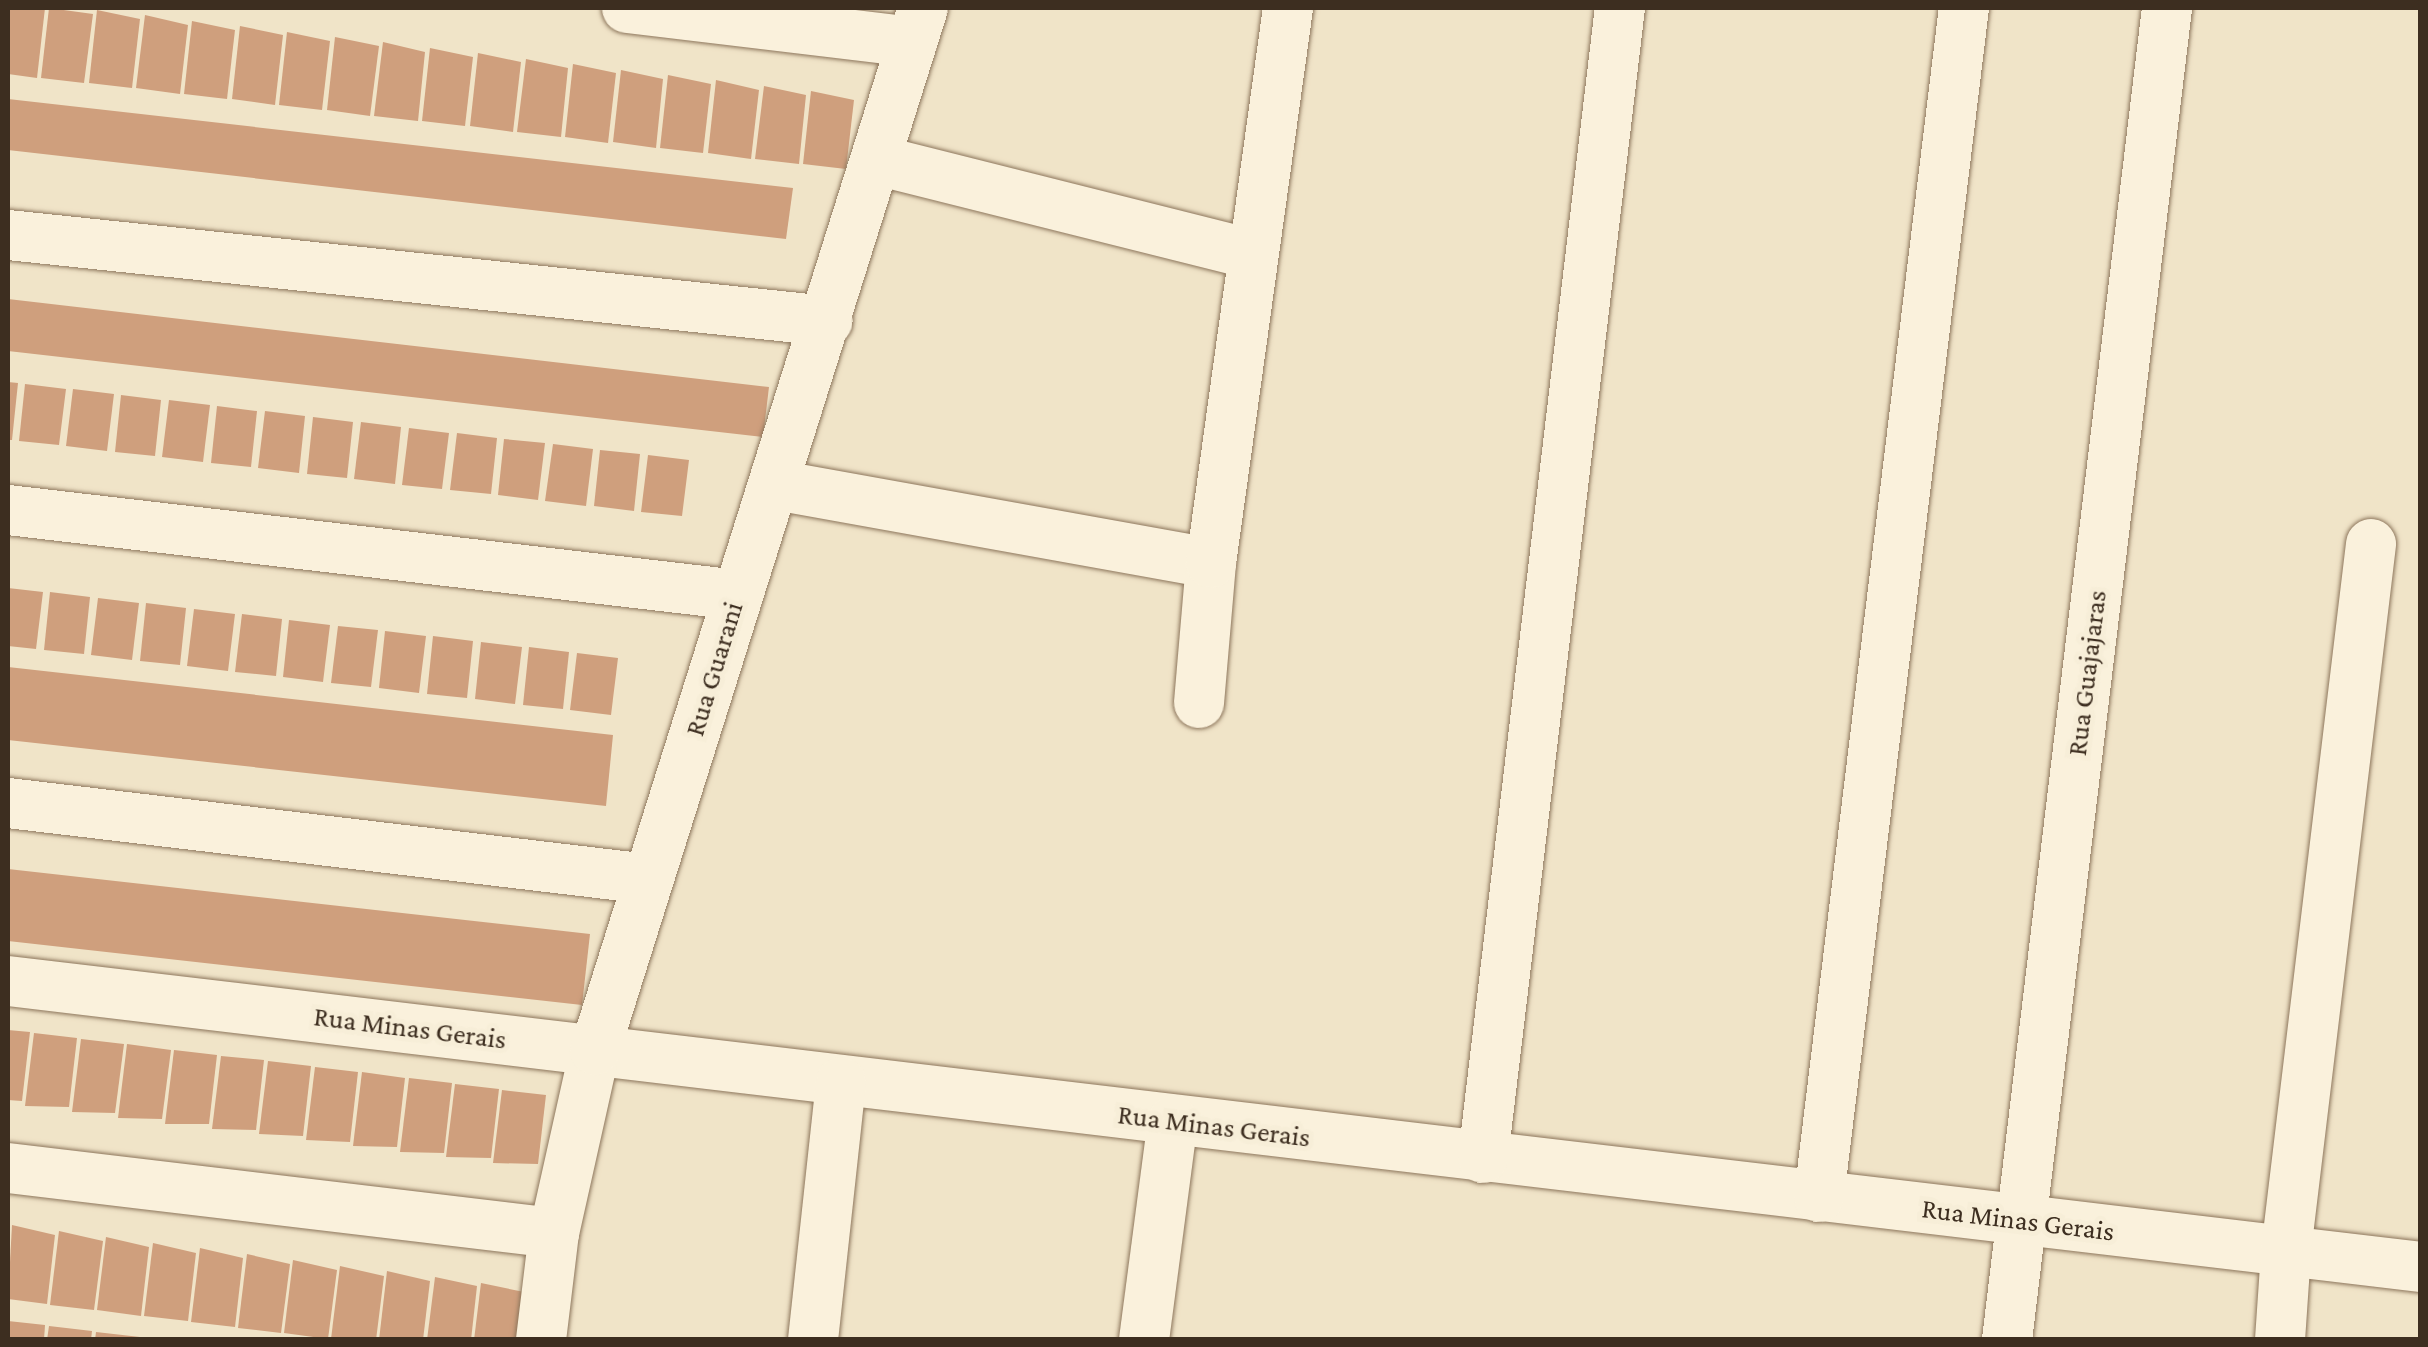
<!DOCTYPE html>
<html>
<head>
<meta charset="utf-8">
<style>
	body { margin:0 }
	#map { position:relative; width:2428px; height:1347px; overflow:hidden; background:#f0e4c8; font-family:"Crimson Pro",serif }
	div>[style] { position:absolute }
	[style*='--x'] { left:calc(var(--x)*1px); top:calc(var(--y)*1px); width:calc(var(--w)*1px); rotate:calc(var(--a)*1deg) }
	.building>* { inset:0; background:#cf9f7d }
	.roads { filter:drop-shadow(0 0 2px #8d765c) drop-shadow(0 0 2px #8d765c) }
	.minor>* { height:50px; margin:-25px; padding:0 25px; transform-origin:25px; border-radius:25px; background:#faf1dc }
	span { translate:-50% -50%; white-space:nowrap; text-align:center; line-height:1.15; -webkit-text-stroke:10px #f7eed8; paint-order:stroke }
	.street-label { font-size:28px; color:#3d2e20 }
	.frame { position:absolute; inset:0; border:10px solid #3d2e20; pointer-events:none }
</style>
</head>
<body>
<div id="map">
	<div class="building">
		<div style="clip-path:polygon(8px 8px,45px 8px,37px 78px,8px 74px)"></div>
		<div style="clip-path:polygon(49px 8px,93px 14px,84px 83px,41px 78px)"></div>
		<div style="clip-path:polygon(97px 10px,140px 19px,132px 88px,89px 83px)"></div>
		<div style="clip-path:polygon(145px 15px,188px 25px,180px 94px,136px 88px)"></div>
		<div style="clip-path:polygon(192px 21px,235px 30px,227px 99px,184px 94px)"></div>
		<div style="clip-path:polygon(240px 26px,283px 35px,275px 105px,232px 99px)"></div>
		<div style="clip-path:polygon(287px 32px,330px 41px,322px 110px,279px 105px)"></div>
		<div style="clip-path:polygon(335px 37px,379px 46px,370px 116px,327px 110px)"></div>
		<div style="clip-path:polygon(383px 42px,425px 52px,418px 121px,374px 116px)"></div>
		<div style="clip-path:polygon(430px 48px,473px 57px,465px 126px,422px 121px)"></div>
		<div style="clip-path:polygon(478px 53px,521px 62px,513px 132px,470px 126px)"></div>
		<div style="clip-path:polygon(526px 59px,568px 68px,561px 137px,517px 132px)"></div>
		<div style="clip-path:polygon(573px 64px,616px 73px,608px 143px,565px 137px)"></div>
		<div style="clip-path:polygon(621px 70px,663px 79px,656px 148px,613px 142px)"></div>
		<div style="clip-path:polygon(668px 75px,711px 84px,703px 153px,660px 148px)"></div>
		<div style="clip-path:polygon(716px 80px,759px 90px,751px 159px,708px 153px)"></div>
		<div style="clip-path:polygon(764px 86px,806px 95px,799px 164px,755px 159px)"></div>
		<div style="clip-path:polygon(811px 91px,854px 100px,846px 169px,803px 164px)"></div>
		<div style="clip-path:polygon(8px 99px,793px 188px,786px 239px,8px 150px)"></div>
		<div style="clip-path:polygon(8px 299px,769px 387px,763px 437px,8px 351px)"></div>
		<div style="clip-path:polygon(8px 382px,18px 383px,12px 440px,8px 440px)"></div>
		<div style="clip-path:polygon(25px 384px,66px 389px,59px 445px,19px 441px)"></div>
		<div style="clip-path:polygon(73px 389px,114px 394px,107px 451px,66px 446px)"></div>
		<div style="clip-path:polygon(121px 395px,161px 400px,155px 456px,115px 452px)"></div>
		<div style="clip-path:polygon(169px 400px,210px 405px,203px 462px,162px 457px)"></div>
		<div style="clip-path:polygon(217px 406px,257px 411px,251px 467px,211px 463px)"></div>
		<div style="clip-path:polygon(265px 411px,305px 416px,299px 473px,258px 468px)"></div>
		<div style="clip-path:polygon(313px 417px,353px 422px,347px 478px,307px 474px)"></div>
		<div style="clip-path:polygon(361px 422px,401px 427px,395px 484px,354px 479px)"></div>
		<div style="clip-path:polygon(409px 428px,449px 433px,442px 489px,402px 485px)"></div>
		<div style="clip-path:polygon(457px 433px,497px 438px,491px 494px,450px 490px)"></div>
		<div style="clip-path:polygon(504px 439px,545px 443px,538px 500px,498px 495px)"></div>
		<div style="clip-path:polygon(553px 444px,593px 449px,586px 506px,545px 501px)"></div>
		<div style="clip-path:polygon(600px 450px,640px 454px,634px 511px,594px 506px)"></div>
		<div style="clip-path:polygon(648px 455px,689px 460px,682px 516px,641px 512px)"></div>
		<div style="clip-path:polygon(8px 588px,43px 592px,36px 649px,8px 646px)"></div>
		<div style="clip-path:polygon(50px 592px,90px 597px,84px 654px,44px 650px)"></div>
		<div style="clip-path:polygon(98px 598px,139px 603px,132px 660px,91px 655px)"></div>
		<div style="clip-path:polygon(146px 603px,186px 608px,180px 665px,140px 661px)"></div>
		<div style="clip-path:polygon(194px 609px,235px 614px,228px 671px,187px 666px)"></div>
		<div style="clip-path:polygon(242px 614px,282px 619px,276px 676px,235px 672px)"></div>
		<div style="clip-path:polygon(289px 620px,330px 625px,323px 682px,283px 677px)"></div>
		<div style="clip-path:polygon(338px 626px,378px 630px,371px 687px,331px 683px)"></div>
		<div style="clip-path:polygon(385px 631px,426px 636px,419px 693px,379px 688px)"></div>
		<div style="clip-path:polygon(433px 636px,473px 641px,467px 698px,427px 694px)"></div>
		<div style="clip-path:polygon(481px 642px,522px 647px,515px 704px,475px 699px)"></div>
		<div style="clip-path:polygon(529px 647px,569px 652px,563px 709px,523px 705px)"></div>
		<div style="clip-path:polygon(577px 653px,618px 658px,611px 715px,570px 710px)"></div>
		<div style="clip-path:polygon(8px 667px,613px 735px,606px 806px,8px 740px)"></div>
		<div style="clip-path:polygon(8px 869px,590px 934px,582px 1005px,8px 941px)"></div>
		<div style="clip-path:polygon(8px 1030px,30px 1032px,22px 1101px,8px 1100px)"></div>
		<div style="clip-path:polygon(34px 1033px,77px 1038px,69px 1107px,25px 1106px)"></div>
		<div style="clip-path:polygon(81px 1039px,124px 1044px,115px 1113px,72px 1112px)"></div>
		<div style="clip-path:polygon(127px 1044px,171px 1050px,162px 1119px,118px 1118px)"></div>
		<div style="clip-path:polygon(174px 1050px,217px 1055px,209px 1124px,165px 1124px)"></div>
		<div style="clip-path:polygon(221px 1056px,264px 1060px,256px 1130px,212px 1129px)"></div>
		<div style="clip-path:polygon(268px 1061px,311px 1066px,303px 1136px,259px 1134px)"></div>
		<div style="clip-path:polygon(315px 1067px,358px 1072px,350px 1142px,306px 1140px)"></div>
		<div style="clip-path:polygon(362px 1072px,405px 1078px,397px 1147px,353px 1146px)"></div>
		<div style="clip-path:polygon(409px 1078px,452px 1083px,444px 1153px,400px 1152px)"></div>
		<div style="clip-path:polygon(455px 1084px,499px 1089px,491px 1158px,446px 1157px)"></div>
		<div style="clip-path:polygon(502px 1090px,546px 1095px,538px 1164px,493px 1163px)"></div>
		<div style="clip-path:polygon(12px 1225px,55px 1235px,47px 1304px,8px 1299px)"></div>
		<div style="clip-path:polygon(59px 1231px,103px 1241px,94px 1310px,50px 1305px)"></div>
		<div style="clip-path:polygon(106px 1237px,149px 1247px,141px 1316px,97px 1310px)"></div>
		<div style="clip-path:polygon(153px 1243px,196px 1253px,188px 1321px,144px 1316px)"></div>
		<div style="clip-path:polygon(200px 1248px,243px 1258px,235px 1327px,191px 1322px)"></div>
		<div style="clip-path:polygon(247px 1254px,290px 1264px,281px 1333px,238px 1328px)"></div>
		<div style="clip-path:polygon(293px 1260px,337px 1270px,328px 1339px,284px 1333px)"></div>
		<div style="clip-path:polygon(340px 1266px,384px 1276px,376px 1340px,331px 1339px)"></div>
		<div style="clip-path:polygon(387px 1271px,430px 1281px,423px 1340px,379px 1340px)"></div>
		<div style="clip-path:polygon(435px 1277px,477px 1286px,471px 1340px,427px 1340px)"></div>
		<div style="clip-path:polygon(481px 1283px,524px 1292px,518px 1340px,474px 1340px)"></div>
		<div style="clip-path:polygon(8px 1321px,45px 1325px,44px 1340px,8px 1340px)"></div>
		<div style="clip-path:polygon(49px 1326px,92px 1331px,91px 1340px,47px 1340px)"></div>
		<div style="clip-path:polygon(96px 1332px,140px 1337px,140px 1340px,95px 1340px)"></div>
	</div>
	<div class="roads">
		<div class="minor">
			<div style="--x:627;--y:8;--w:287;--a:6.8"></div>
			<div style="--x:877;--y:160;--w:386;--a:14.1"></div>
			<div style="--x:8;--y:235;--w:824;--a:5.99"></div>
			<div style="--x:776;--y:485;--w:442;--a:10.2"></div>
			<div style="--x:8;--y:510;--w:735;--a:6.64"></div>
			<div style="--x:1199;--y:703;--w:141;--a:-85.1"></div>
			<div style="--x:1211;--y:563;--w:560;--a:-82.1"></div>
			<div style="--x:8;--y:803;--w:644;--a:6.77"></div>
			<div style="--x:8;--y:981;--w:2429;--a:6.76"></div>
			<div style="--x:1483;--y:1158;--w:1158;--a:-83.21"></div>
			<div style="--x:8;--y:1168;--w:550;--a:6.79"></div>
			<div style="--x:1819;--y:1197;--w:1198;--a:-83.05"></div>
			<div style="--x:541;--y:1340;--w:108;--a:-83.1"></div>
			<div style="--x:554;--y:1233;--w:188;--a:-77.4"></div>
			<div style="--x:595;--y:1050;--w:1092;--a:-72.53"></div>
			<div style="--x:813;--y:1340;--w:259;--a:-83.8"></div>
			<div style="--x:1144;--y:1340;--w:221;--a:-82.5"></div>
			<div style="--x:2007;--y:1340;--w:1342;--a:-83.15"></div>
			<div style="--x:2280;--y:1340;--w:89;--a:-86.1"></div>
			<div style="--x:2286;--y:1251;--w:712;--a:-83.14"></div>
		</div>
	</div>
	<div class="street-label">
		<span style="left:714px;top:669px;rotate:-73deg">Rua Guarani</span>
		<span style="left:2087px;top:673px;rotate:-83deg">Rua Guajajaras</span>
		<span style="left:410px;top:1028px;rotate:7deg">Rua Minas Gerais</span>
		<span style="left:1214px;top:1126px;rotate:7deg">Rua Minas Gerais</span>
		<span style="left:2018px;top:1220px;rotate:7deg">Rua Minas Gerais</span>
	</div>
	<div class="frame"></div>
</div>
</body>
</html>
